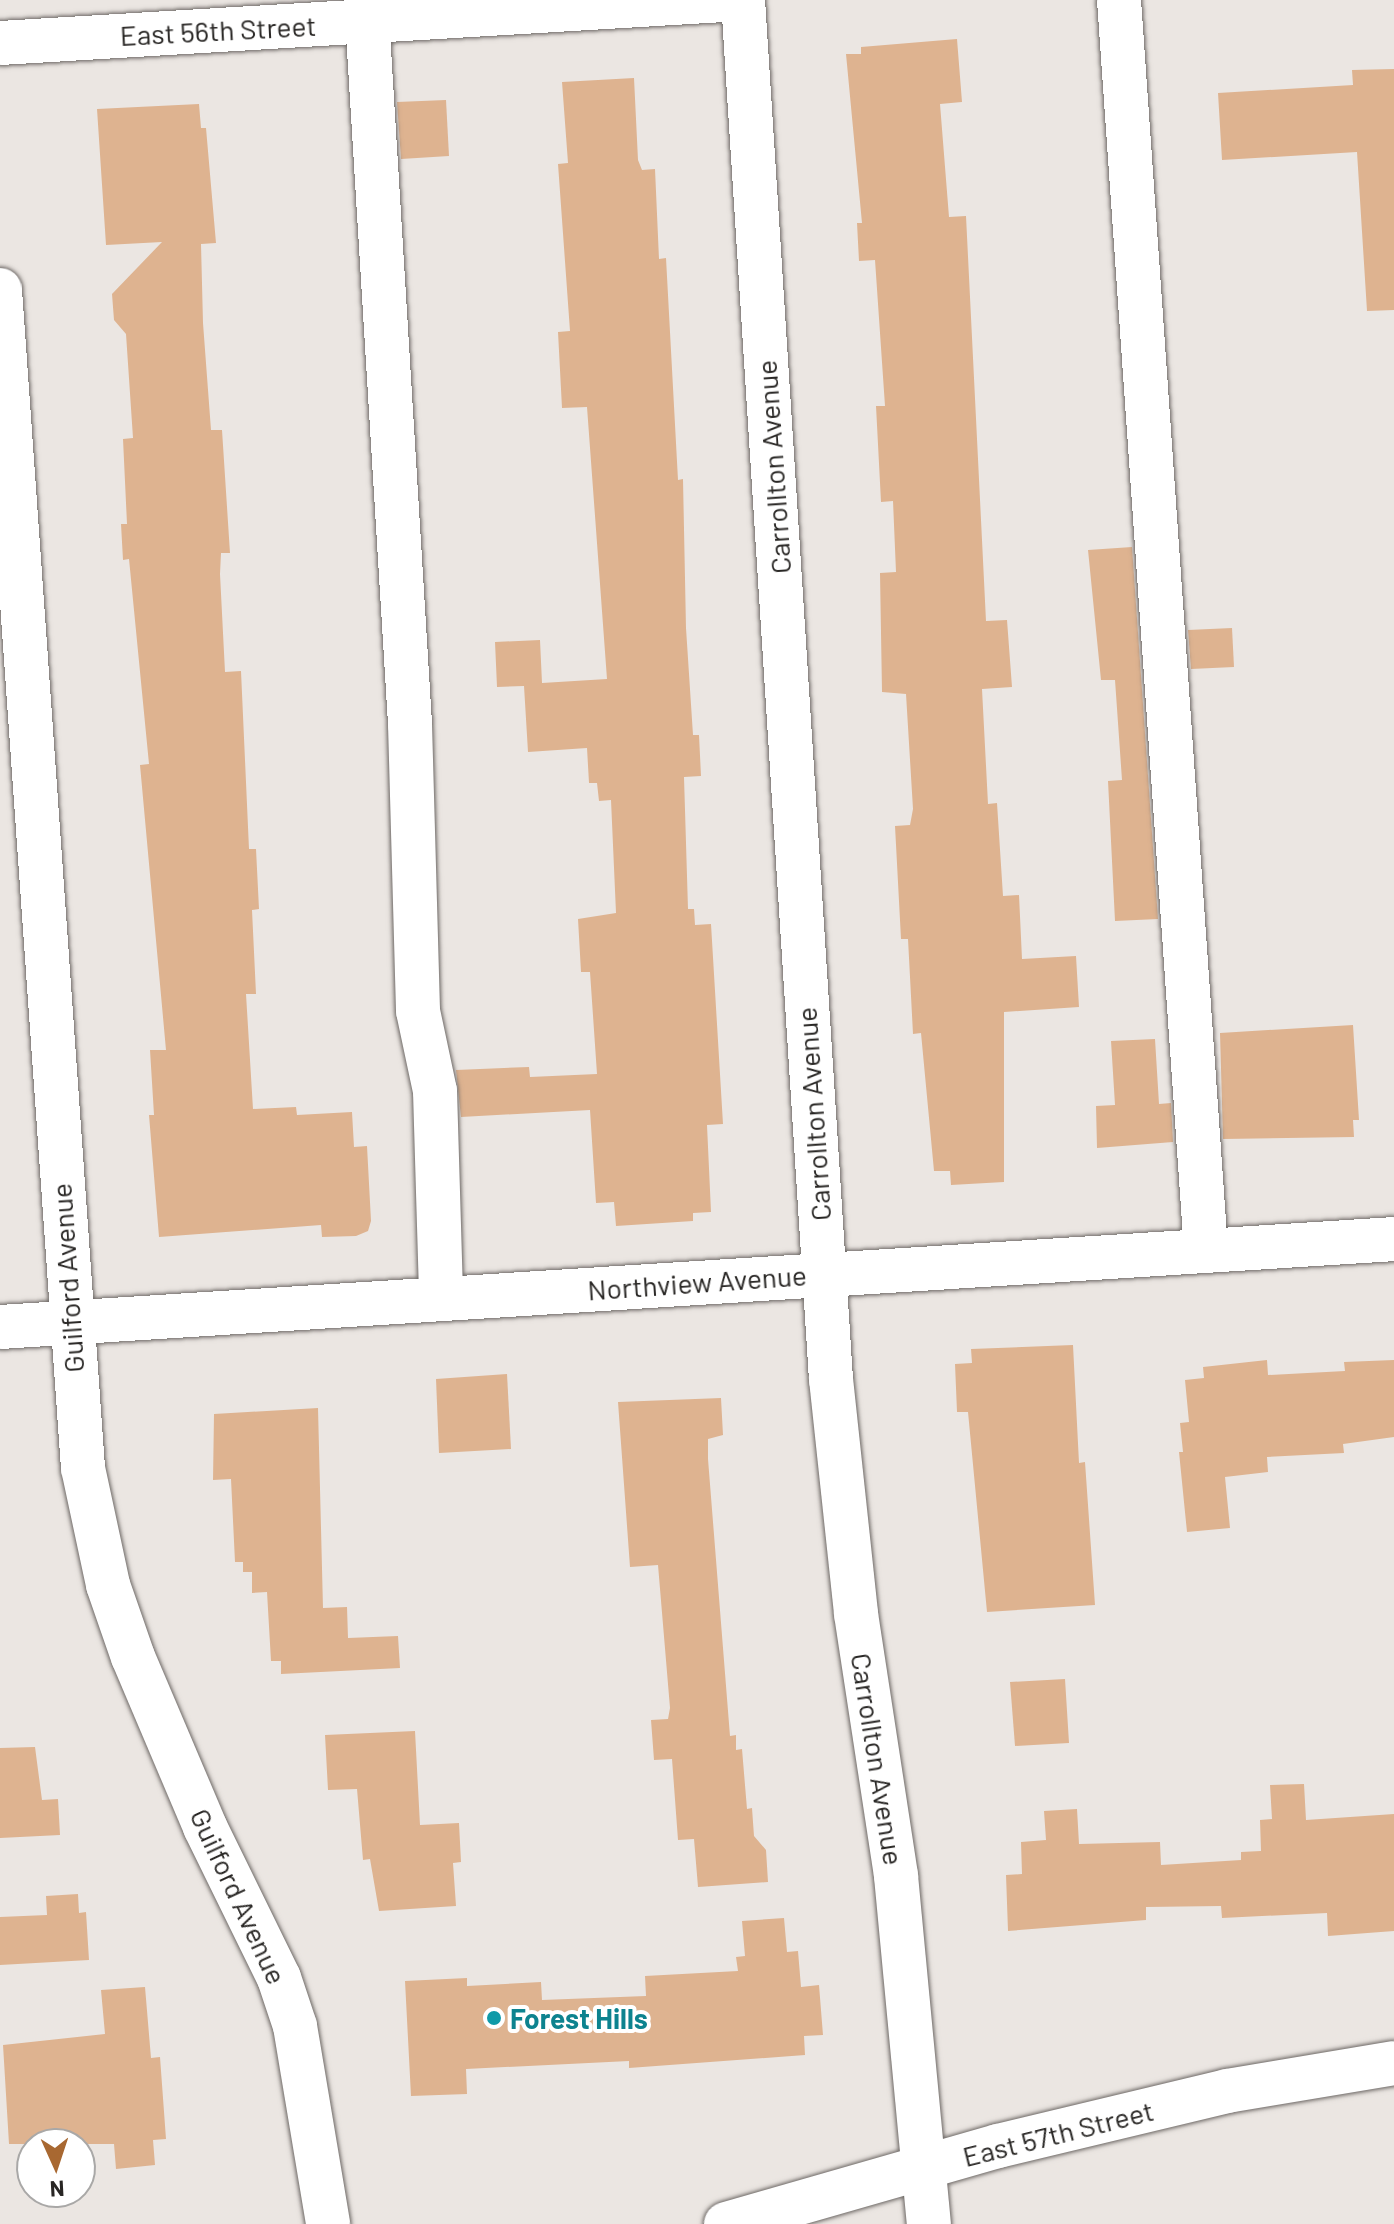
<!DOCTYPE html>
<html>
<head>
<meta charset="utf-8">
<style>
	body { margin:0 }
	#map { position:relative; width:1394px; height:2224px; overflow:hidden; background:#ebe6e2; font-family:Barlow,sans-serif }
	div>[style] { position:absolute }
	[style*='--x'] { left:calc(var(--x)*1px); top:calc(var(--y)*1px); width:calc(var(--w)*1px); rotate:calc(var(--a)*1deg) }
	.building>* { inset:0; background:#deb390 }
	.roads { filter:drop-shadow(0 0 2px #6e6966) drop-shadow(0 0 2px #6e6966) }
	.minor>* { height:44px; margin:-22px; padding:0 22px; transform-origin:22px; border-radius:22px; background:#fff }
	.dots>* { width:22px; height:22px; translate:-50% -50%; box-sizing:border-box; border:4px solid #fff; border-radius:50% }
	span { translate:-50% -50%; white-space:nowrap; text-align:center; line-height:1.15; -webkit-text-stroke:8px #fff; paint-order:stroke }
	.street-label { font-size:28px; color:#282624 }
	.culture-label { font-size:28px; color:#0d838f; font-weight:700 }
	.left { translate:0 -50%; text-align:left }
	.north { position:absolute; left:16px; top:2128px; width:80px; height:80px; box-sizing:border-box; background:#fff; border:2px solid #a9a8a7; border-radius:50%; rotate:177deg; font-size:22px; font-weight:700; line-height:32px; text-align:center; color:#282624 }
	.north::after { content:''; display:block; margin:auto; width:28px; height:36px; background:#a86831; clip-path:polygon(50% 0,100% 100%,50% 72%,0 100%) }
</style>
</head>
<body>
<div id="map">
	<div class="building">
		<div style="clip-path:polygon(957px 39px,962px 102px,940px 104px,949px 217px,966px 216px,986px 621px,1007px 620px,1012px 687px,982px 689px,988px 804px,997px 803px,1003px 896px,1019px 895px,1022px 959px,1076px 956px,1079px 1007px,1004px 1012px,1004px 1182px,951px 1185px,950px 1171px,934px 1171px,921px 1033px,913px 1034px,908px 939px,901px 939px,895px 826px,910px 825px,913px 809px,906px 694px,882px 692px,880px 573px,896px 572px,893px 501px,881px 502px,876px 406px,885px 406px,875px 260px,859px 261px,857px 223px,862px 223px,846px 54px,861px 54px,861px 47px)"></div>
		<div style="clip-path:polygon(1394px 69px,1394px 310px,1367px 311px,1357px 152px,1222px 160px,1218px 93px,1353px 85px,1352px 70px)"></div>
		<div style="clip-path:polygon(634px 78px,638px 160px,642px 170px,655px 169px,659px 259px,666px 258px,678px 480px,683px 479px,686px 628px,693px 735px,699px 735px,701px 776px,684px 777px,688px 909px,694px 909px,695px 925px,711px 924px,723px 1124px,707px 1125px,711px 1212px,693px 1213px,693px 1221px,616px 1226px,614px 1202px,596px 1203px,590px 1110px,461px 1117px,456px 1070px,529px 1067px,530px 1077px,597px 1074px,590px 972px,581px 972px,578px 919px,616px 913px,611px 800px,599px 801px,597px 783px,589px 783px,587px 748px,528px 752px,524px 686px,497px 687px,495px 642px,540px 640px,542px 683px,607px 679px,587px 407px,562px 408px,558px 332px,570px 331px,558px 164px,568px 163px,562px 82px)"></div>
		<div style="clip-path:polygon(446px 100px,449px 156px,401px 159px,397px 102px)"></div>
		<div style="clip-path:polygon(199px 104px,201px 128px,206px 128px,216px 243px,201px 244px,203px 323px,211px 430px,222px 430px,230px 553px,221px 553px,220px 574px,225px 672px,241px 671px,249px 849px,256px 849px,259px 909px,252px 910px,256px 994px,246px 994px,253px 1109px,296px 1107px,297px 1115px,352px 1112px,354px 1147px,367px 1146px,371px 1221px,368px 1231px,356px 1236px,322px 1237px,321px 1225px,159px 1237px,149px 1115px,154px 1115px,150px 1050px,166px 1050px,140px 765px,149px 764px,129px 559px,123px 560px,121px 524px,127px 524px,123px 439px,133px 438px,126px 334px,114px 320px,112px 294px,162px 242px,106px 245px,97px 109px)"></div>
		<div style="clip-path:polygon(1132px 547px,1158px 919px,1115px 921px,1108px 781px,1122px 780px,1115px 680px,1101px 680px,1088px 550px)"></div>
		<div style="clip-path:polygon(1232px 628px,1234px 667px,1191px 669px,1188px 630px)"></div>
		<div style="clip-path:polygon(1353px 1025px,1359px 1120px,1353px 1120px,1354px 1137px,1223px 1139px,1220px 1033px)"></div>
		<div style="clip-path:polygon(1155px 1039px,1159px 1104px,1171px 1103px,1173px 1142px,1097px 1148px,1096px 1106px,1115px 1105px,1111px 1041px)"></div>
		<div style="clip-path:polygon(1073px 1345px,1079px 1463px,1085px 1462px,1095px 1605px,987px 1612px,968px 1412px,957px 1412px,955px 1364px,972px 1363px,971px 1349px)"></div>
		<div style="clip-path:polygon(1267px 1360px,1268px 1375px,1345px 1371px,1344px 1362px,1394px 1360px,1394px 1437px,1343px 1444px,1344px 1453px,1267px 1457px,1268px 1472px,1225px 1477px,1230px 1528px,1187px 1532px,1179px 1452px,1183px 1452px,1180px 1423px,1189px 1422px,1185px 1380px,1204px 1378px,1203px 1367px)"></div>
		<div style="clip-path:polygon(507px 1374px,511px 1449px,439px 1453px,436px 1379px)"></div>
		<div style="clip-path:polygon(721px 1398px,723px 1435px,708px 1439px,708px 1459px,730px 1736px,736px 1735px,736px 1750px,742px 1749px,747px 1809px,752px 1808px,754px 1836px,766px 1850px,768px 1882px,698px 1887px,694px 1839px,678px 1840px,672px 1759px,654px 1760px,651px 1720px,668px 1719px,670px 1708px,658px 1565px,630px 1567px,618px 1402px)"></div>
		<div style="clip-path:polygon(318px 1408px,323px 1608px,347px 1607px,348px 1638px,398px 1636px,400px 1668px,281px 1674px,281px 1661px,271px 1661px,267px 1592px,252px 1593px,252px 1572px,243px 1572px,243px 1562px,235px 1562px,231px 1479px,213px 1480px,214px 1414px)"></div>
		<div style="clip-path:polygon(1065px 1679px,1069px 1743px,1015px 1746px,1010px 1682px)"></div>
		<div style="clip-path:polygon(415px 1731px,420px 1825px,459px 1823px,461px 1862px,453px 1863px,456px 1906px,379px 1911px,370px 1859px,363px 1860px,357px 1789px,328px 1790px,325px 1735px)"></div>
		<div style="clip-path:polygon(35px 1747px,42px 1800px,58px 1799px,60px 1835px,0 1838px,0 1748px)"></div>
		<div style="clip-path:polygon(1304px 1784px,1306px 1820px,1394px 1814px,1394px 1931px,1328px 1936px,1327px 1913px,1222px 1918px,1221px 1906px,1146px 1907px,1146px 1920px,1008px 1931px,1006px 1875px,1022px 1874px,1021px 1842px,1046px 1840px,1044px 1811px,1077px 1809px,1079px 1844px,1160px 1842px,1161px 1865px,1241px 1860px,1241px 1852px,1261px 1851px,1260px 1820px,1272px 1819px,1270px 1785px)"></div>
		<div style="clip-path:polygon(78px 1894px,79px 1913px,86px 1912px,89px 1960px,0 1965px,0 1917px,47px 1915px,46px 1896px)"></div>
		<div style="clip-path:polygon(784px 1918px,787px 1952px,798px 1951px,801px 1987px,819px 1985px,823px 2035px,804px 2036px,805px 2055px,629px 2068px,629px 2061px,466px 2069px,467px 2094px,411px 2096px,405px 1981px,467px 1978px,467px 1986px,541px 1982px,542px 2000px,646px 1996px,645px 1976px,738px 1971px,736px 1957px,745px 1956px,742px 1921px)"></div>
		<div style="clip-path:polygon(145px 1987px,151px 2058px,160px 2057px,166px 2139px,153px 2140px,155px 2165px,116px 2169px,114px 2144px,9px 2144px,3px 2045px,105px 2034px,101px 1990px)"></div>
	</div>
	<div class="roads">
		<div class="minor">
			<div style="--x:366;--y:0;--w:725;--a:86.52"></div>
			<div style="--x:410;--y:724;--w:287;--a:88.4"></div>
			<div style="--x:418;--y:1011;--w:82;--a:78"></div>
			<div style="--x:435;--y:1091;--w:207;--a:88.3"></div>
			<div style="--x:743;--y:0;--w:1382;--a:86.35"></div>
			<div style="--x:831;--y:1379;--w:236;--a:83.9"></div>
			<div style="--x:856;--y:1614;--w:265;--a:81.3"></div>
			<div style="--x:896;--y:1876;--w:350;--a:84.6"></div>
			<div style="--x:1119;--y:0;--w:1254;--a:86.02"></div>
			<div style="--x:0;--y:43;--w:725;--a:-3.4"></div>
			<div style="--x:0;--y:290;--w:1181;--a:85.97"></div>
			<div style="--x:83;--y:1468;--w:120;--a:77.9"></div>
			<div style="--x:108;--y:1585;--w:76;--a:70.9"></div>
			<div style="--x:133;--y:1657;--w:185;--a:67"></div>
			<div style="--x:205;--y:1827;--w:168;--a:63.9"></div>
			<div style="--x:279;--y:1978;--w:51;--a:71.6"></div>
			<div style="--x:295;--y:2026;--w:201;--a:80.5"></div>
			<div style="--x:0;--y:1327;--w:1397;--a:-3.61"></div>
			<div style="--x:726;--y:2224;--w:283;--a:-16"></div>
			<div style="--x:998;--y:2146;--w:236;--a:-13.5"></div>
			<div style="--x:1227;--y:2091;--w:169;--a:-9.5"></div>
		</div>
	</div>
	<div class="dots">
		<div style="left:494px;top:2018px;background:#0f9aa8"></div>
	</div>
	<div class="street-label">
		<span style="left:218px;top:30px;rotate:-3deg">East 56th Street</span>
		<span style="left:773px;top:467px;rotate:-94deg">Carrollton Avenue</span>
		<span style="left:813px;top:1114px;rotate:-94deg">Carrollton Avenue</span>
		<span style="left:67px;top:1278px;rotate:-94deg">Guilford Avenue</span>
		<span style="left:697px;top:1282px;rotate:-4deg">Northview Avenue</span>
		<span style="left:878px;top:1759px;rotate:81deg">Carrollton Avenue</span>
		<span style="left:239px;top:1896px;rotate:65deg">Guilford Avenue</span>
		<span style="left:1058px;top:2133px;rotate:-14deg">East 57th Street</span>
	</div>
	<div class="culture-label">
		<span class="left" style="left:510px;top:2018px">Forest Hills</span>
	</div>
	<div class="north">N</div>
</div>
</body>
</html>
